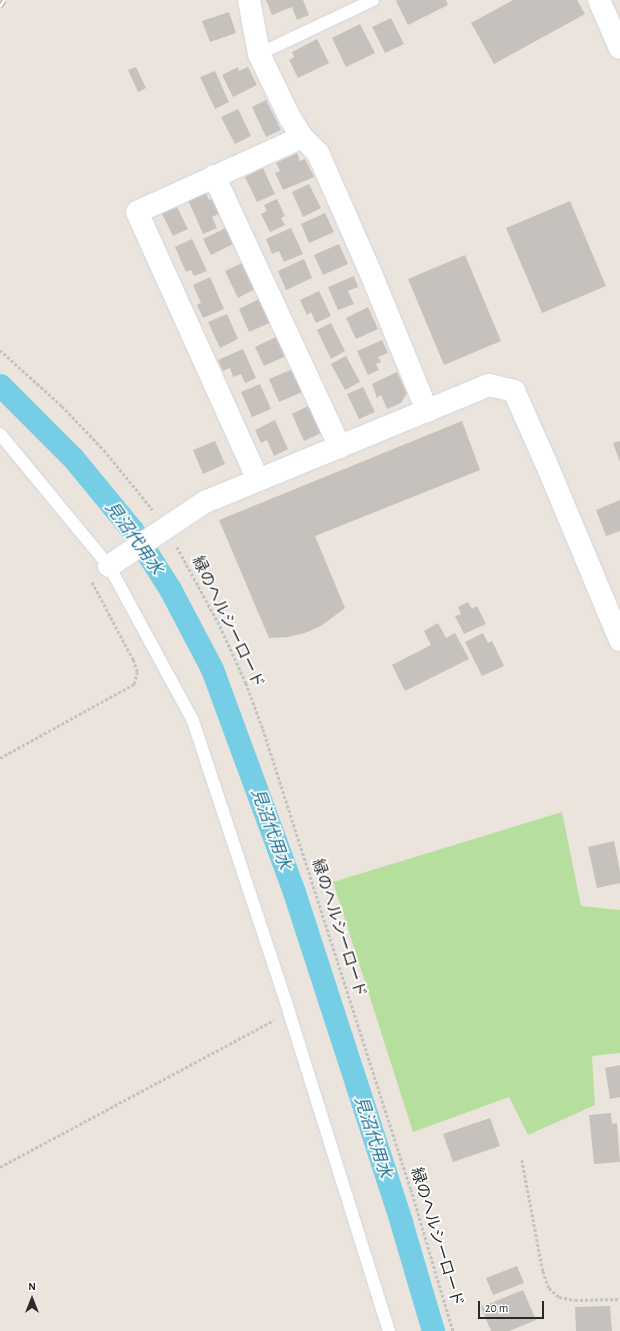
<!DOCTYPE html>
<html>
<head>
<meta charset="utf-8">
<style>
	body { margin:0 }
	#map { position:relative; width:620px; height:1331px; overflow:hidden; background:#ebe4dc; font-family:"Alegreya Sans","Noto Sans JP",sans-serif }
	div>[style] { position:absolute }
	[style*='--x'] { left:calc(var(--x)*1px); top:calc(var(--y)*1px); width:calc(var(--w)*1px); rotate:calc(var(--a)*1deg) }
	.green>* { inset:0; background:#b6de9c }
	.canal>* { height:23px; margin:-11.5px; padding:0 11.5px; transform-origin:11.5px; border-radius:11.5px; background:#76cee6 }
	.building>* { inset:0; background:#c6c1bc }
	.path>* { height:2.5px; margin-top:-1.25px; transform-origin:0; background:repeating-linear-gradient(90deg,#c3c3c3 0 3px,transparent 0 5px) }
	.roads { filter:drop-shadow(0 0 1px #d2d5e1) drop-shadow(0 0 1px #d2d5e1) }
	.lane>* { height:12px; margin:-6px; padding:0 6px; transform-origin:6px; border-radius:6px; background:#fff }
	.street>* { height:22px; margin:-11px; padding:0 11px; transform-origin:11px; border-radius:11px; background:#fff }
	.secondary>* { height:22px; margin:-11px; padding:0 11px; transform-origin:11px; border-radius:11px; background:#fff }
	.rail>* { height:4.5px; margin-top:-2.25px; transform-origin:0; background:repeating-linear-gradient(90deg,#fff 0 9px,#9fa3b2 0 18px); box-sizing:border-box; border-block:1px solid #9fa3b2 }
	span { translate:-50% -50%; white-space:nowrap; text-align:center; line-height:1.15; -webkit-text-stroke:3.5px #fff; paint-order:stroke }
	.street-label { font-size:16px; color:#292929 }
	.water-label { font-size:17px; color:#166c91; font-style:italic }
	.north { position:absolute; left:12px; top:1279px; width:40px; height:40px; -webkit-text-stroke:3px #fff; paint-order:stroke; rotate:0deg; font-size:11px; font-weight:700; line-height:16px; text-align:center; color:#292929 }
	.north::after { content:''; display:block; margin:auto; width:14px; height:18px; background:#292929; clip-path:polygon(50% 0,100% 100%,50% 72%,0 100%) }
	.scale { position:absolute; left:478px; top:1301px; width:66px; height:18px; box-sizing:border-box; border:2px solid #292929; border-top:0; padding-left:5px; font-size:12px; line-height:14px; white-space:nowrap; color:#292929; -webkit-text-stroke:3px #fff; paint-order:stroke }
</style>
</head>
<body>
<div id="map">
	<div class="green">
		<div style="clip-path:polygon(562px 812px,581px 906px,620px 910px,620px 1053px,592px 1056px,595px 1105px,528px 1135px,509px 1097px,413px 1132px,333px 882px)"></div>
	</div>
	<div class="canal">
		<div style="--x:0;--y:385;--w:103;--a:45"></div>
		<div style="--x:73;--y:458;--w:94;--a:50.6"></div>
		<div style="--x:133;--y:531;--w:69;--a:57.5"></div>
		<div style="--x:170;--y:589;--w:90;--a:62.3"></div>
		<div style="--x:212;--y:669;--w:238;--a:69.8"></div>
		<div style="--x:294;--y:892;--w:347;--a:72"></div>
		<div style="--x:401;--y:1222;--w:114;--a:73.6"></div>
	</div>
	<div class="building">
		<div style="clip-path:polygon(266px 0,303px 0,309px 15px,297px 20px,292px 7px,272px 15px)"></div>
		<div style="clip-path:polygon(398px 0,446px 0,448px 5px,408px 25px,396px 1px)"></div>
		<div style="clip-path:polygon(513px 0,577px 0,585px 14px,494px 64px,471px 23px)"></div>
		<div style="clip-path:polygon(229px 12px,236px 33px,210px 42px,202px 21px)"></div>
		<div style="clip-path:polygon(391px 18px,404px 44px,385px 53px,372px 27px)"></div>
		<div style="clip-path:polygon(360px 24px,375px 53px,346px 67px,332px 38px)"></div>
		<div style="clip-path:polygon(317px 39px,329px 63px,298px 78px,289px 60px,294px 57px,292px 52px)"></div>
		<div style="clip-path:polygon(136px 67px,146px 88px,138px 92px,128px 70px)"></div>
		<div style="clip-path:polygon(238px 67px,239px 71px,248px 67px,257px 85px,233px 97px,222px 75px)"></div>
		<div style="clip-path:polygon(215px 71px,229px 102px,215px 109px,200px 77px)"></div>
		<div style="clip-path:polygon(266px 100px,281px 130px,266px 137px,252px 107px)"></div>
		<div style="clip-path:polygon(238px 109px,251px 136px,235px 144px,221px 117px)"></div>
		<div style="clip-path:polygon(297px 153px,300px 161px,305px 159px,314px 177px,283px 190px,275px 173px,280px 171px,276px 163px)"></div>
		<div style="clip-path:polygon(263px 168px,275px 194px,257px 202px,245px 177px)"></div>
		<div style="clip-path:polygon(309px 184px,321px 208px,303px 217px,292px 192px)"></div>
		<div style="clip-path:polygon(205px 192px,209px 200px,213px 198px,220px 213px,212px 217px,217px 228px,203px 234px,188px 200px)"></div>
		<div style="clip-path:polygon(277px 199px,285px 216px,281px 218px,285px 225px,270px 232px,261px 214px,267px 211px,264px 205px)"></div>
		<div style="clip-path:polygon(570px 201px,606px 286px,542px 313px,506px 228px)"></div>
		<div style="clip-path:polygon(177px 207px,188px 229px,173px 236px,162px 214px)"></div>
		<div style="clip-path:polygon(325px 213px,334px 232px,309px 243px,301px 224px)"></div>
		<div style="clip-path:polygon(228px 227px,235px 243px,211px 255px,203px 239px)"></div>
		<div style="clip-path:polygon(291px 228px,303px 254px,284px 262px,279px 251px,272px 254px,266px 239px)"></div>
		<div style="clip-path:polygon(192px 239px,207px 271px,194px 276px,191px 270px,186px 272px,175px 247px)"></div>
		<div style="clip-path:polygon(339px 244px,348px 264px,323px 275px,314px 255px)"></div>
		<div style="clip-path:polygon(465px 255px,501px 341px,444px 365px,408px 279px)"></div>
		<div style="clip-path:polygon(304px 259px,312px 278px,286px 290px,278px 271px)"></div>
		<div style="clip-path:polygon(242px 263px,255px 289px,238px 298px,225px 271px)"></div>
		<div style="clip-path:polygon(354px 276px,358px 287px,348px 291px,354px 304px,338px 310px,328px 287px)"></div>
		<div style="clip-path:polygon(210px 277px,224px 309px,203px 318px,197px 305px,201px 303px,193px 285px)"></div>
		<div style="clip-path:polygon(319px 291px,331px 316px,316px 323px,311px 312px,307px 315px,300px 300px)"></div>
		<div style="clip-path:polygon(261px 298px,272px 322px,249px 332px,239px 309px)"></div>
		<div style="clip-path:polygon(368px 307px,378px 329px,356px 339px,346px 318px)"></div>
		<div style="clip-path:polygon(227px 314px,238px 339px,220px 348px,208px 322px)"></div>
		<div style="clip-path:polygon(331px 323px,345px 351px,331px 359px,317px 330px)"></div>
		<div style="clip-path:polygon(276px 337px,286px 356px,264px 366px,255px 347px)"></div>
		<div style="clip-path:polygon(382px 340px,388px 353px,378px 357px,381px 362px,376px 364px,379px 370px,368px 375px,357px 351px)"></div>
		<div style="clip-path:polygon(243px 349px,256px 378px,245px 383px,241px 374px,233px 377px,230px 368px,223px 371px,218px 360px)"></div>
		<div style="clip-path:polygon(346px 356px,360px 382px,345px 390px,331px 364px)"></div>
		<div style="clip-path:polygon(293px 369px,302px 392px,279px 402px,269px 379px)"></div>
		<div style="clip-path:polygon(397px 372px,407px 393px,401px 403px,387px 409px,381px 395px,377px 398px,372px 384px)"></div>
		<div style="clip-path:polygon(260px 384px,271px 409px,252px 417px,241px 392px)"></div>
		<div style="clip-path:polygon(363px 387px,375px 412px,359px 419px,347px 394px)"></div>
		<div style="clip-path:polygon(310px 405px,323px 432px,304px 441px,292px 414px)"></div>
		<div style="clip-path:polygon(275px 420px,288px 449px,274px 456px,267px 440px,261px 443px,255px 430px)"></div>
		<div style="clip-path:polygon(462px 421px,480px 470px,315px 536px,345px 608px,321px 626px,305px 633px,288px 637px,269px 638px,219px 520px)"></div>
		<div style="clip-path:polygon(215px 441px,225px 464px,203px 474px,193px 450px)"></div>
		<div style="clip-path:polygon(620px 441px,620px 462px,613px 443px)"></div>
		<div style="clip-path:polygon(620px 500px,620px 531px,606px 536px,596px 510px)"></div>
		<div style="clip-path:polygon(468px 602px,472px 609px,477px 606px,486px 624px,464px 634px,455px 616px,461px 614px,458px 607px)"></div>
		<div style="clip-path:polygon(438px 623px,446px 638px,455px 633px,469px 659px,405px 691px,392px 665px,431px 645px,424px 631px)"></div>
		<div style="clip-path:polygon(483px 633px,488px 643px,492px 641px,504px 666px,482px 676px,465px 642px)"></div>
		<div style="clip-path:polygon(614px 841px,620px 871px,620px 883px,597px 888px,588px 847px)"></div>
		<div style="clip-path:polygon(620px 1065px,620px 1097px,610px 1099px,605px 1068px)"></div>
		<div style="clip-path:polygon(611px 1113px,612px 1124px,617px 1123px,620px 1162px,594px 1164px,589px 1115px)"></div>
		<div style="clip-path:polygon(490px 1118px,500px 1146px,453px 1162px,443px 1134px)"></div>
		<div style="clip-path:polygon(517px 1266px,524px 1283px,493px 1295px,486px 1278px)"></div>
		<div style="clip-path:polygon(523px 1290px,536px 1320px,509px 1331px,491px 1331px,481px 1307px)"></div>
		<div style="clip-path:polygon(610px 1306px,612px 1331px,576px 1331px,575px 1307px)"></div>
	</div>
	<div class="path">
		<div style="--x:0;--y:350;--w:84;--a:42.1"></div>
		<div style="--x:62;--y:406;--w:61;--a:46.3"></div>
		<div style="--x:104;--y:450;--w:77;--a:50.8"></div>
		<div style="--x:177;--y:547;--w:90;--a:61.4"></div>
		<div style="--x:220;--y:626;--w:63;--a:65.5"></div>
		<div style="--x:246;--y:683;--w:49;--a:69.7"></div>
		<div style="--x:263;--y:729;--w:483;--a:72.2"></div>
		<div style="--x:411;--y:1189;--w:148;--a:73.5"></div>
		<div style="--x:0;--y:758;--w:153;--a:-28.9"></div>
		<div style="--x:134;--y:684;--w:12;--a:-76"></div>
		<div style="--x:137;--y:672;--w:13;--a:-108"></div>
		<div style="--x:133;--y:660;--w:89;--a:-118"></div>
		<div style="--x:522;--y:1160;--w:113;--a:79.3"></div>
		<div style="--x:543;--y:1271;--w:18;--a:71"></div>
		<div style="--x:549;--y:1288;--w:13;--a:42"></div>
		<div style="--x:559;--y:1297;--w:16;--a:11"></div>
		<div style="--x:575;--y:1300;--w:45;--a:-1.3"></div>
		<div style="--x:0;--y:1167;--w:311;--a:-28.2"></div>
	</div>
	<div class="roads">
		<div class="lane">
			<div style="--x:259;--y:54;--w:126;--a:-25.3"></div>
			<div style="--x:0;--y:434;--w:171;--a:50.5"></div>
			<div style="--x:109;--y:566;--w:176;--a:61.5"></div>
			<div style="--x:193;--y:721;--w:306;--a:71.7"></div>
			<div style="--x:289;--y:1012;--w:334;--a:72.6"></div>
		</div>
		<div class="street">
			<div style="--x:249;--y:0;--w:55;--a:79.5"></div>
			<div style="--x:259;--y:54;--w:71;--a:64.2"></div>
			<div style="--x:290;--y:118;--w:22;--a:58"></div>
			<div style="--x:302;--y:137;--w:23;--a:45"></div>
			<div style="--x:318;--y:153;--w:134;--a:66.3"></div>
			<div style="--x:372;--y:276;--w:146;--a:67.8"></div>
			<div style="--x:214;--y:176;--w:299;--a:65.1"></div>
			<div style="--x:258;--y:480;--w:294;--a:-114.3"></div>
			<div style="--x:137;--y:212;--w:181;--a:-24.4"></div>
			<div style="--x:109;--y:566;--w:115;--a:-33.7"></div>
			<div style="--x:205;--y:502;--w:307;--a:-22.4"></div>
			<div style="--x:489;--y:385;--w:26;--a:13"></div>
			<div style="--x:514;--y:391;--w:79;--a:66"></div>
			<div style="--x:546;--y:463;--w:192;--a:67.3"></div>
		</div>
		<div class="secondary">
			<div style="--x:599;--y:0;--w:52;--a:66.4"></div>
		</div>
	</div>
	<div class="rail">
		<div style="--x:0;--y:6;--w:7;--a:-56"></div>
	</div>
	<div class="street-label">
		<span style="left:228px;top:622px;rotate:64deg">緑のヘルシーロード</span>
		<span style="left:339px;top:928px;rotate:72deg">緑のヘルシーロード</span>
		<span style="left:437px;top:1237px;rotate:73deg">緑のヘルシーロード</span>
	</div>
	<div class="water-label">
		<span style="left:134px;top:538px;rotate:54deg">見沼代用水</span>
		<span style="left:271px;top:829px;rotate:70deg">見沼代用水</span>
		<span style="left:373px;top:1137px;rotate:72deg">見沼代用水</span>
	</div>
	<div class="north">N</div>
	<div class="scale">20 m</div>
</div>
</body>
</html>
